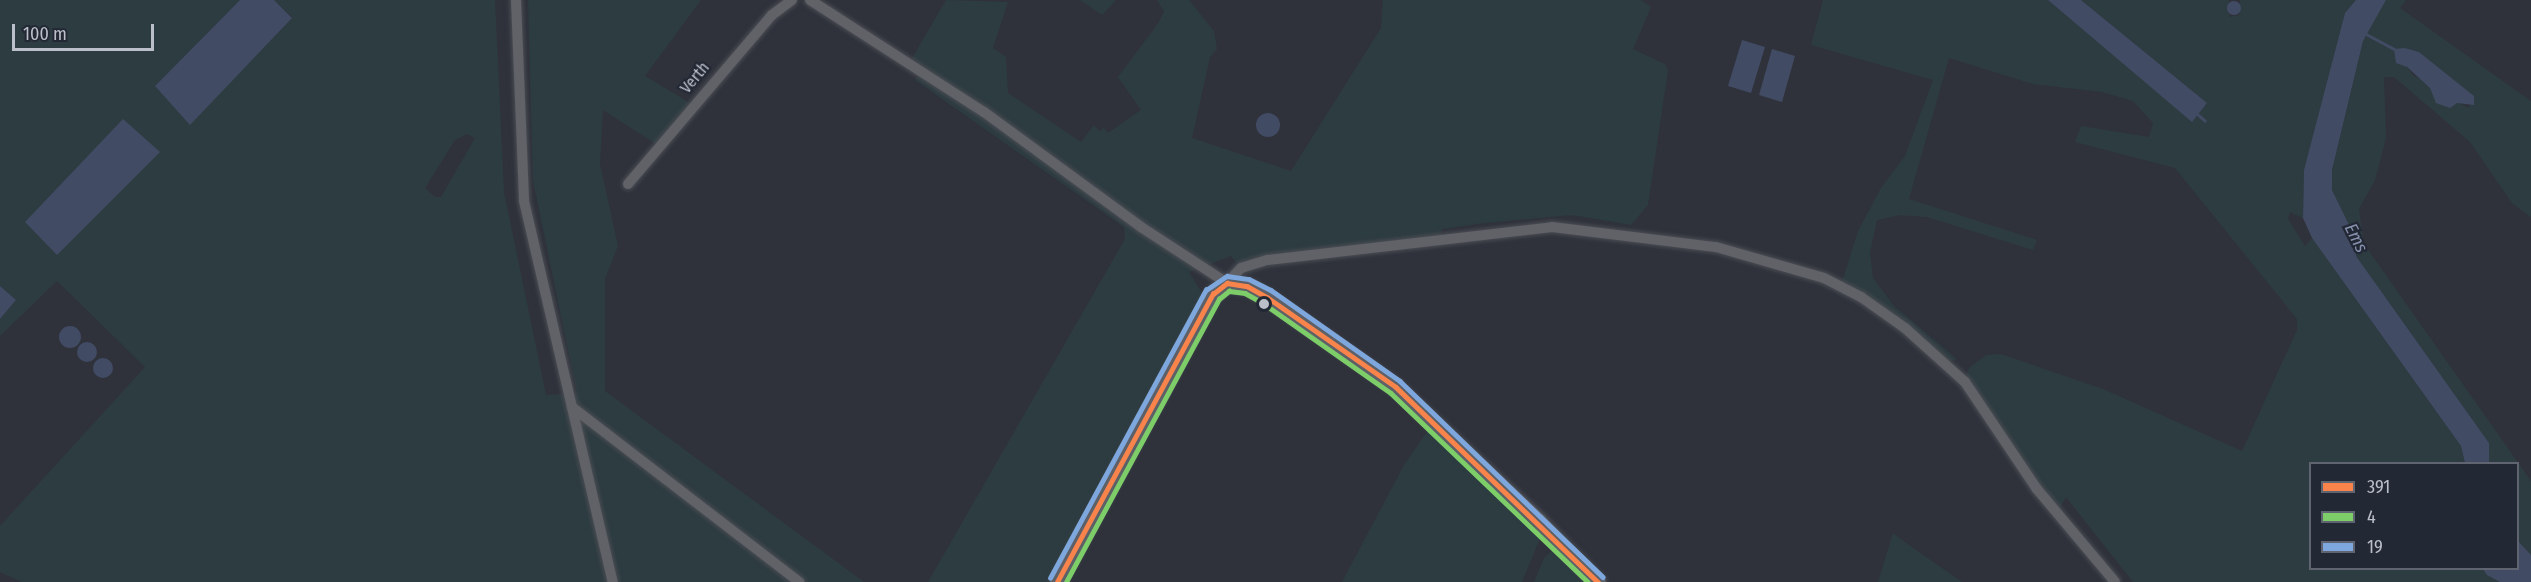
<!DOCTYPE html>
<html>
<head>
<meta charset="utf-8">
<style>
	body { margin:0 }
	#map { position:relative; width:2531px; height:582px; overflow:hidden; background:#2f323b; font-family:"Fira Sans Condensed",sans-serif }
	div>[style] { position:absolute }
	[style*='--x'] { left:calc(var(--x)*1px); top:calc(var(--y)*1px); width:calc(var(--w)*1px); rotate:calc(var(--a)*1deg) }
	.green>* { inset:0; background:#2d3c41 }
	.water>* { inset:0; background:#424b64 }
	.round { border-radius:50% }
	.stream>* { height:3px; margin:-1.5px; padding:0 1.5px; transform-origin:1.5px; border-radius:1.5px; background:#424b64 }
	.roads { filter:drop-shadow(0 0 2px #4b4d54) drop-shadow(0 0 2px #4b4d54) }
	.street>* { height:10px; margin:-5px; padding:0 5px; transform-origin:5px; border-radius:5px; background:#606268 }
	.secondary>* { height:15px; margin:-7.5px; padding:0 7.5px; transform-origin:7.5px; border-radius:7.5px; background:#5d6067 }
	.bus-1>* { height:4.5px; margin:-2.25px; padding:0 2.25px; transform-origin:2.25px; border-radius:2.25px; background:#f8844c }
	.bus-2>* { height:4.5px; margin:-2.25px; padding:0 2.25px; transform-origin:2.25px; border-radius:2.25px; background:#7dce69 }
	.bus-3>* { height:4.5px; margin:-2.25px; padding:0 2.25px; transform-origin:2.25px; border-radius:2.25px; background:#7da7dd }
	.dots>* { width:16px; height:16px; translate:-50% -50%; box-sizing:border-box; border:3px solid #232835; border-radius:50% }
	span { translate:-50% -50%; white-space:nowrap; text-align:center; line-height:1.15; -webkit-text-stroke:4.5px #232835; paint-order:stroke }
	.street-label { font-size:16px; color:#bbbfca }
	.water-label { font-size:18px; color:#8691ad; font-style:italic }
	.legend { position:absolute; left:2309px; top:462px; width:210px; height:108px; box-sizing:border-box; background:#232835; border:2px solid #606471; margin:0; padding:8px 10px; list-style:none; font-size:18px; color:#bbbfca }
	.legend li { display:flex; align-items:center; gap:12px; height:30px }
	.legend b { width:30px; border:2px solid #606471 }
	.scale { position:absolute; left:12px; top:24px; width:142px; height:27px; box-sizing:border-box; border:3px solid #bbbfca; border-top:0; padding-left:8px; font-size:18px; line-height:21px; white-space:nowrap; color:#bbbfca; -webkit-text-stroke:4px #232835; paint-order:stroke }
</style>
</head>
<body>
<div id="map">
	<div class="green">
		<div style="clip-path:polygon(evenodd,0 0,240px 0,155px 86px,292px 17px,274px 0,495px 0,504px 192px,546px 395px,577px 393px,533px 181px,528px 0,701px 0,645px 76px,690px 103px,656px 144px,603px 110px,600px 164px,618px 246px,605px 279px,605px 391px,864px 582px,22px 582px,0 572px,0 526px,145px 367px,57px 281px,0 336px,0 319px,16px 300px,0 286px,0 0,467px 134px,475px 138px,441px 197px,435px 197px,425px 188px,455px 140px,467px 134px)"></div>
		<div style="clip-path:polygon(946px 0,1008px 2px,993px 48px,1006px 57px,1008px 93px,1081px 142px,1094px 125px,1099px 131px,1104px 128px,1108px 133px,1141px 110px,1118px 77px,1159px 22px,1164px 11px,1157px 0,1189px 0,1214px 31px,1217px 49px,1210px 57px,1192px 138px,1291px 171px,1381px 28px,1383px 0,1641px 0,1651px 7px,1633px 49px,1665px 64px,1668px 70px,1648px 205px,1631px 225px,1572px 215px,1485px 223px,1442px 229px,1441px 239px,1241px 268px,1231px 256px,1189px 272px,1202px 293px,1052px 582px,928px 582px,1125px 239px,1124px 227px,915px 80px,924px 69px,911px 60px)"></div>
		<div style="clip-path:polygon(1080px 0,1116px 0,1102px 15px)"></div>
		<div style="clip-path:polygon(1823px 0,2048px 0,2192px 121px,2207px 103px,2081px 0,2229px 0,2230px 17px,2239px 15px,2240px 0,2356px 0,2345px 14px,2304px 170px,2303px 218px,2290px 212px,2288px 219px,2305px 246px,2312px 238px,2461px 446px,2465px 463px,2310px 464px,2310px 568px,2483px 569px,2500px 582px,2133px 582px,2066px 497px,2060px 508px,2042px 488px,1974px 388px,1966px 375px,1969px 368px,1986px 355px,2001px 354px,2103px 389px,2242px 451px,2297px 330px,2297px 319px,2175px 168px,2075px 142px,2081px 126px,2149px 137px,2153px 123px,2133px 101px,2102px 92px,2033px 84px,1949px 58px,1909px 199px,2037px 240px,2033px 250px,1927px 217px,1900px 215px,1877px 220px,1870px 253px,1873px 278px,1894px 306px,1957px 359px,1945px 363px,1841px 285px,1858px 231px,1881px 188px,1905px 156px,1933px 80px,1811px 45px)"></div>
		<div style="clip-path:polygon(evenodd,2386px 0,2406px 0,2400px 8px,2531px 101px,2531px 217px,2512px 203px,2470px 142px,2394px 77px,2384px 77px,2386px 138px,2375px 180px,2359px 209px,2364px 244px,2531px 481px,2531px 555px,2518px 541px,2518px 464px,2489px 463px,2489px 443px,2356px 256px,2355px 237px,2332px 190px,2332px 170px,2363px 41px,2386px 0,2405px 48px,2419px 52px,2474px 96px,2468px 108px,2413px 75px,2407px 67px,2405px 48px)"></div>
		<div style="clip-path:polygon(1431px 426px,1536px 524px,1541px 536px,1522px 582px,1342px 582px,1404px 465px)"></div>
		<div style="clip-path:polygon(1893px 533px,1906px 543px,1962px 582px,1878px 582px)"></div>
		<div style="clip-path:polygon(1557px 546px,1590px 582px,1534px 582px,1544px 558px)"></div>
	</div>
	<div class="water">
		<div style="clip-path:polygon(240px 0,274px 0,292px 18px,190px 125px,155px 86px)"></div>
		<div style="clip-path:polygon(2048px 0,2081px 0,2207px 103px,2192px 122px)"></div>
		<div style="clip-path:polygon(2356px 0,2386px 0,2363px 41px,2332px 170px,2332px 190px,2355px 237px,2356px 256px,2489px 443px,2489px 463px,2465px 463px,2461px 446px,2312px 238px,2303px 218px,2304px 170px,2345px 13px)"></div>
		<div class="round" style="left:2227px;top:1px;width:14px;height:14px"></div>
		<div style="clip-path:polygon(1742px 40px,1765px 47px,1751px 93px,1728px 86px)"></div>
		<div style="clip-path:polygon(2405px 48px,2419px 52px,2474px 96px,2474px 105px,2457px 103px,2450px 108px,2436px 103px,2430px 88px,2407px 67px,2396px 63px,2394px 49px)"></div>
		<div style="clip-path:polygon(1772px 49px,1795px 56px,1782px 102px,1759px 95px)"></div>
		<div class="round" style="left:1256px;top:113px;width:24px;height:24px"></div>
		<div style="clip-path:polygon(123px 119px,160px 152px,57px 255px,25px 222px)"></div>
		<div style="clip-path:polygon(0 286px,16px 300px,0 319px)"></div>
		<div class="round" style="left:59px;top:326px;width:22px;height:22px"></div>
		<div class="round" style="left:77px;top:342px;width:20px;height:20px"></div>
		<div class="round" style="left:93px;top:358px;width:20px;height:20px"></div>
		<div style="clip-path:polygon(2518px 541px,2531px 555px,2531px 582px,2500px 582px,2487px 575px,2483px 569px,2518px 568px)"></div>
	</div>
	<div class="stream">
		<div style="--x:2364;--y:33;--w:34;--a:28"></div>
		<div style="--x:2195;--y:112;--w:13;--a:42"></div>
	</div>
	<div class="roads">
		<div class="street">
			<div style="--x:516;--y:0;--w:201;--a:87.7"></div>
			<div style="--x:524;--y:201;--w:391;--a:76.9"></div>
			<div style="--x:810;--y:0;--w:207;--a:32.8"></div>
			<div style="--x:984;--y:112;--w:195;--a:36.2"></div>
			<div style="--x:1141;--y:227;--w:103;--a:33.1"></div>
			<div style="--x:1227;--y:283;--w:21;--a:-47"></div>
			<div style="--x:1241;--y:268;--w:28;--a:-17"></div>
			<div style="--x:1268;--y:260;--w:286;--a:-6.6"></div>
			<div style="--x:1552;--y:227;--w:165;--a:7"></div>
			<div style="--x:1716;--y:247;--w:112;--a:16"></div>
			<div style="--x:1824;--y:278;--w:42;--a:27.2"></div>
			<div style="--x:1861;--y:297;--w:54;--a:35.2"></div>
			<div style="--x:1905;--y:328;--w:81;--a:42"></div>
			<div style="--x:1965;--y:382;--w:129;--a:56.1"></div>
			<div style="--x:2037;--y:489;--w:121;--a:50"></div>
			<div style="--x:628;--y:184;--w:222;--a:-49.6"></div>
			<div style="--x:772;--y:15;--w:25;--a:-37"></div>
			<div style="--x:572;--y:407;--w:287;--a:37.6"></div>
		</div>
		<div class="secondary">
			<div style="--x:1057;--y:582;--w:328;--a:-61.6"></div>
			<div style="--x:1213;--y:294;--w:18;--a:-38"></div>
			<div style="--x:1227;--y:283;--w:20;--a:9"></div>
			<div style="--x:1247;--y:286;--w:23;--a:29"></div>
			<div style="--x:1267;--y:297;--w:157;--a:34.9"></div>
			<div style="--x:1396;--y:387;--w:195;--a:43.1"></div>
			<div style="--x:1538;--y:520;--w:86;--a:45.9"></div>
		</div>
	</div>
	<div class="bus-1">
		<div style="--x:1057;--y:582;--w:328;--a:-61.6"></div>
		<div style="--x:1213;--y:294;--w:18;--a:-38"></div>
		<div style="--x:1227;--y:283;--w:20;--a:9"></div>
		<div style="--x:1247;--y:286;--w:23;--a:29"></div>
		<div style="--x:1267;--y:297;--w:157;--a:34.9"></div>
		<div style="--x:1396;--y:387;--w:281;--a:44"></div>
	</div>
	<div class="bus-2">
		<div style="--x:1066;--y:582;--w:322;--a:-61.6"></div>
		<div style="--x:1219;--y:299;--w:13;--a:-39"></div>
		<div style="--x:1229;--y:291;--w:16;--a:7"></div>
		<div style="--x:1245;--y:293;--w:21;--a:29"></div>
		<div style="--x:1263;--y:303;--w:156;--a:35.1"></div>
		<div style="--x:1391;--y:393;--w:273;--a:43.8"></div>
	</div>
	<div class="bus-3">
		<div style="--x:1050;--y:578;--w:328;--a:-61.6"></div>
		<div style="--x:1206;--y:290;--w:25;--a:-34"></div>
		<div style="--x:1227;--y:276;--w:22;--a:8"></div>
		<div style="--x:1249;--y:279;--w:25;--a:27"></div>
		<div style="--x:1271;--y:290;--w:158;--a:35.2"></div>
		<div style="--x:1400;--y:381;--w:282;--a:44"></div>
	</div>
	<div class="dots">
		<div style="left:1264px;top:304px;background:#bbbfca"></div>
	</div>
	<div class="street-label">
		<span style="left:695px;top:78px;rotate:-50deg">Verth</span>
	</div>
	<div class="water-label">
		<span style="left:2356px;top:238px;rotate:63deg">Ems</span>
	</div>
	<ul class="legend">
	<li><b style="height:8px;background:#f8844c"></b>391</li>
	<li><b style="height:8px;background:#7dce69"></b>4</li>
	<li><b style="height:8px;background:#7da7dd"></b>19</li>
	</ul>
	<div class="scale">100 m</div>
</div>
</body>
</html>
